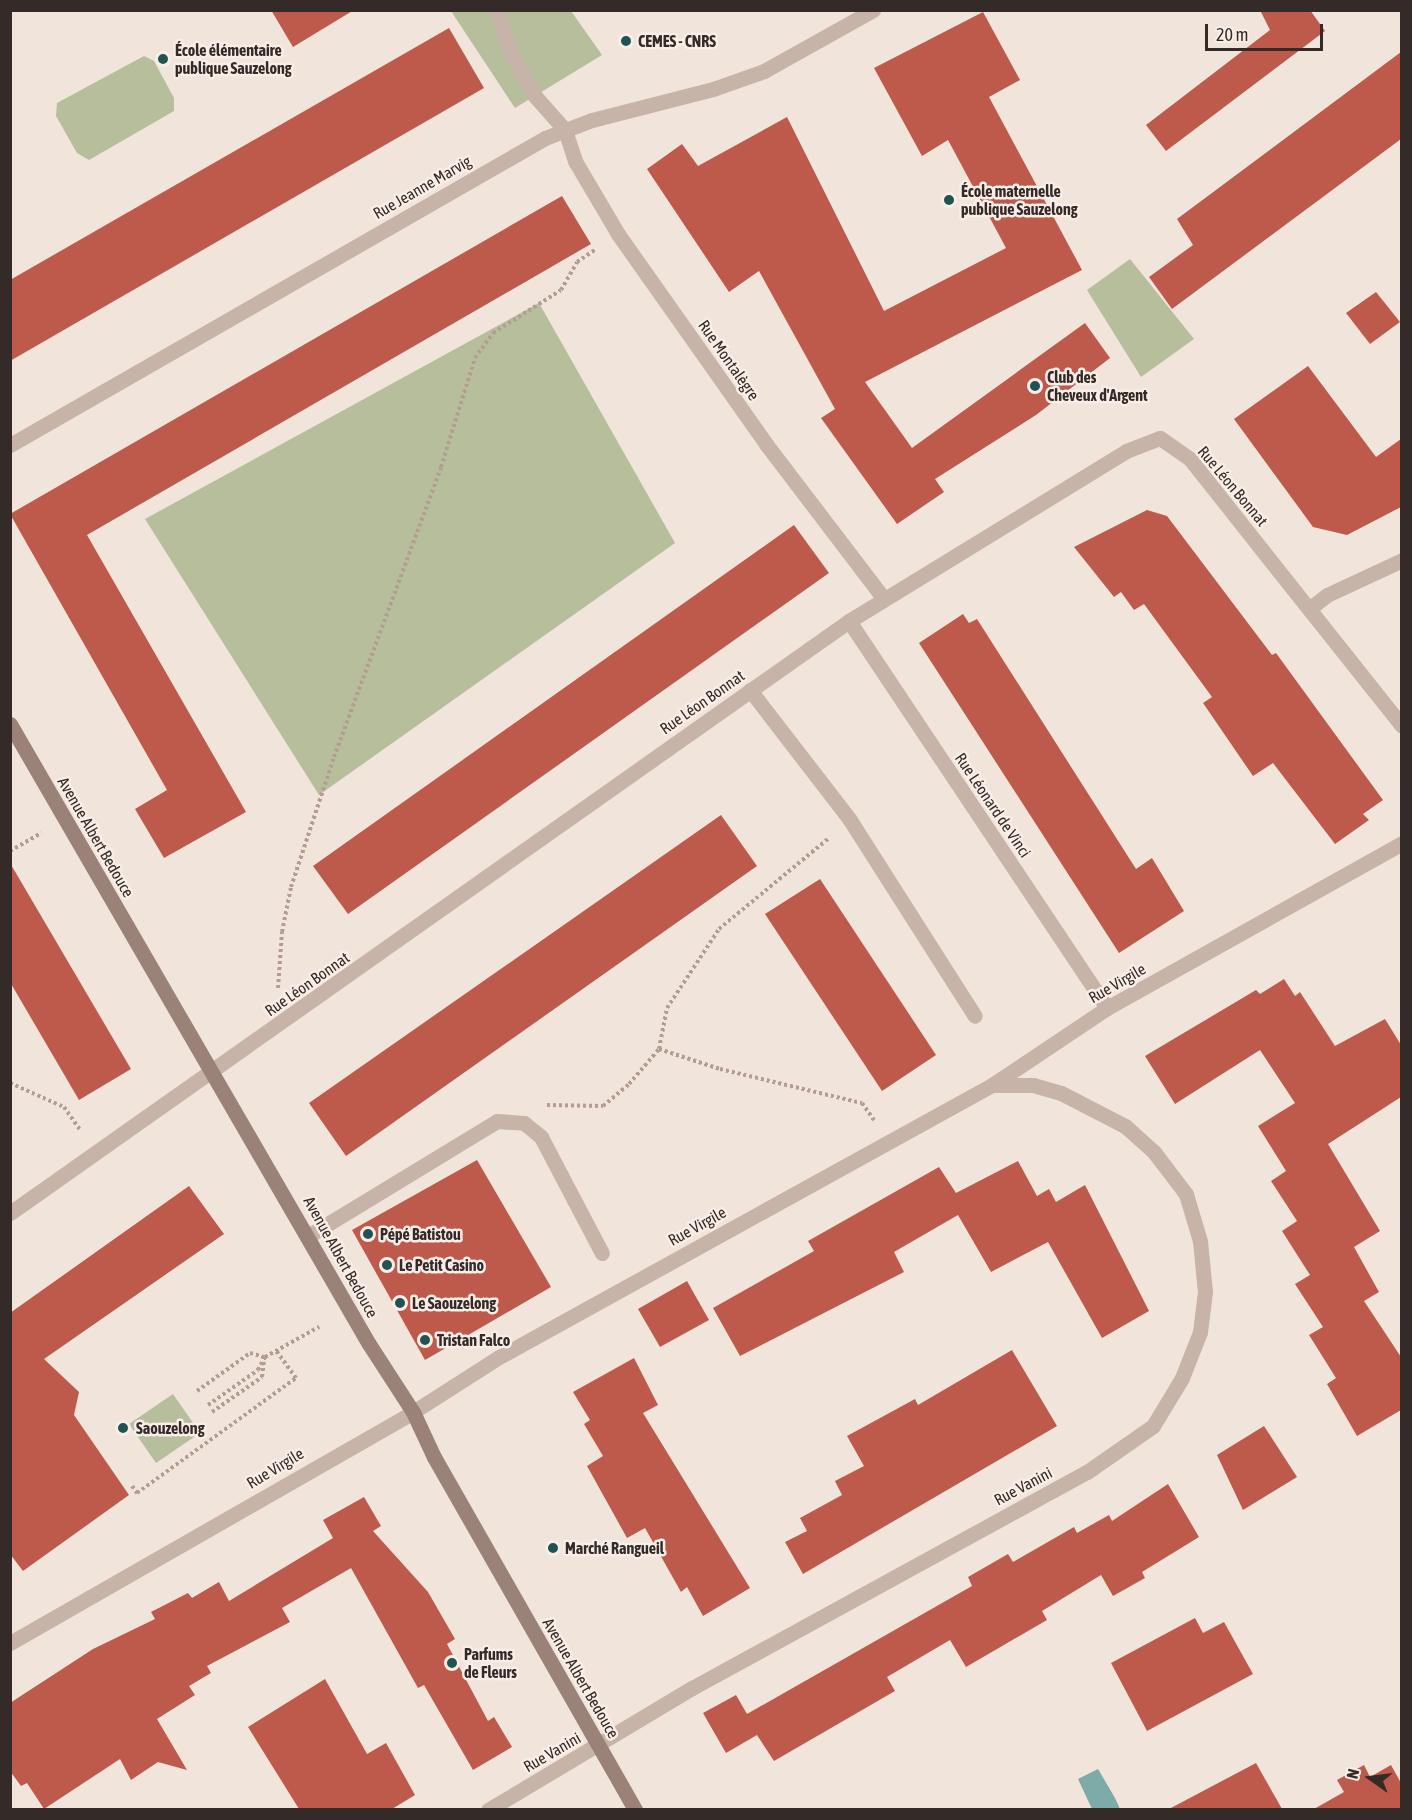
<!DOCTYPE html>
<html>
<head>
<meta charset="utf-8">
<style>
	body { margin:0 }
	#map { position:relative; width:1412px; height:1820px; overflow:hidden; background:#f0e4db; font-family:"Asap Condensed",sans-serif }
	div>[style] { position:absolute }
	[style*='--x'] { left:calc(var(--x)*1px); top:calc(var(--y)*1px); width:calc(var(--w)*1px); rotate:calc(var(--a)*1deg) }
	.green>* { inset:0; background:#b6be9c }
	.water>* { inset:0; background:#7caba8 }
	.building>* { inset:0; background:#be5a4b }
	.path>* { height:4px; margin-top:-2px; transform-origin:0; background:repeating-linear-gradient(90deg,#b39d92 0 3px,transparent 0 6px) }
	.lane>* { height:15px; margin:-7.5px; padding:0 7.5px; transform-origin:7.5px; border-radius:7.5px; background:#c7b3a8 }
	.street>* { height:15px; margin:-7.5px; padding:0 7.5px; transform-origin:7.5px; border-radius:7.5px; background:#c7b3a8 }
	.secondary>* { height:15px; margin:-7.5px; padding:0 7.5px; transform-origin:7.5px; border-radius:7.5px; background:#9a8279 }
	.dots>* { width:16px; height:16px; translate:-50% -50%; box-sizing:border-box; border:3px solid #f8eee7; border-radius:50% }
	span { translate:-50% -50%; white-space:nowrap; text-align:center; line-height:1.15; -webkit-text-stroke:5px #f8eee7; paint-order:stroke }
	.poi-label { font-size:16px; color:#342a27; font-weight:700 }
	.left { translate:0 -50%; text-align:left }
	.street-label { font-size:16px; color:#342a27 }
	.frame { position:absolute; inset:0; border:12px solid #342a27; pointer-events:none }
	.north { position:absolute; left:1340px; top:1748px; width:60px; height:60px; -webkit-text-stroke:4px #f8eee7; paint-order:stroke; rotate:284deg; font-size:16px; font-weight:700; line-height:24px; text-align:center; color:#342a27 }
	.north::after { content:''; display:block; margin:auto; width:21px; height:27px; background:#342a27; clip-path:polygon(50% 0,100% 100%,50% 72%,0 100%) }
	.scale { position:absolute; left:1205px; top:24px; width:118px; height:27px; box-sizing:border-box; border:3px solid #342a27; border-top:0; padding-left:8px; font-size:18px; line-height:21px; white-space:nowrap; color:#342a27; -webkit-text-stroke:4px #f8eee7; paint-order:stroke }
</style>
</head>
<body>
<div id="map">
	<div class="green">
		<div style="clip-path:polygon(451px 11px,571px 11px,602px 55px,515px 108px)"></div>
		<div style="clip-path:polygon(144px 56px,154px 61px,174px 98px,174px 111px,89px 160px,77px 153px,56px 116px,57px 103px)"></div>
		<div style="clip-path:polygon(1130px 259px,1194px 339px,1141px 377px,1087px 290px)"></div>
		<div style="clip-path:polygon(539px 303px,675px 543px,319px 795px,145px 519px)"></div>
		<div style="clip-path:polygon(173px 1394px,200px 1433px,156px 1463px,129px 1424px)"></div>
	</div>
	<div class="water">
		<div style="clip-path:polygon(1098px 1769px,1115px 1798px,1120px 1809px,1092px 1809px,1078px 1779px)"></div>
	</div>
	<div class="building">
		<div style="clip-path:polygon(271px 10px,354px 10px,293px 47px)"></div>
		<div style="clip-path:polygon(1260px 10px,1310px 10px,1325px 31px,1166px 151px,1146px 125px,1270px 30px)"></div>
		<div style="clip-path:polygon(983px 12px,1020px 80px,989px 97px,1082px 270px,865px 382px,912px 448px,1085px 323px,1110px 358px,1036px 415px,935px 479px,944px 492px,897px 524px,821px 418px,835px 409px,759px 271px,729px 292px,647px 169px,682px 144px,698px 166px,787px 117px,884px 311px,1006px 248px,948px 140px,922px 156px,874px 68px)"></div>
		<div style="clip-path:polygon(449px 28px,484px 88px,10px 361px,10px 280px)"></div>
		<div style="clip-path:polygon(1401px 52px,1401px 139px,1172px 309px,1149px 277px,1193px 245px,1177px 219px)"></div>
		<div style="clip-path:polygon(562px 196px,591px 244px,87px 535px,246px 812px,164px 858px,135px 809px,167px 790px,10px 514px)"></div>
		<div style="clip-path:polygon(1376px 292px,1400px 322px,1370px 344px,1346px 313px)"></div>
		<div style="clip-path:polygon(1308px 366px,1376px 457px,1401px 439px,1401px 507px,1347px 535px,1313px 527px,1234px 419px)"></div>
		<div style="clip-path:polygon(1147px 510px,1167px 516px,1272px 655px,1276px 653px,1383px 800px,1363px 814px,1369px 820px,1335px 844px,1273px 763px,1253px 776px,1203px 703px,1212px 697px,1144px 604px,1134px 610px,1121px 592px,1114px 597px,1074px 547px)"></div>
		<div style="clip-path:polygon(794px 525px,829px 573px,348px 914px,313px 866px)"></div>
		<div style="clip-path:polygon(963px 614px,969px 623px,977px 619px,1136px 869px,1152px 858px,1184px 911px,1119px 953px,919px 643px)"></div>
		<div style="clip-path:polygon(721px 815px,757px 866px,346px 1156px,309px 1103px)"></div>
		<div style="clip-path:polygon(10px 863px,131px 1069px,79px 1100px,10px 982px)"></div>
		<div style="clip-path:polygon(820px 879px,936px 1055px,882px 1091px,765px 914px)"></div>
		<div style="clip-path:polygon(1284px 979px,1295px 996px,1300px 992px,1335px 1046px,1385px 1019px,1401px 1045px,1401px 1097px,1328px 1144px,1380px 1231px,1354px 1247px,1379px 1292px,1364px 1301px,1401px 1357px,1401px 1410px,1357px 1436px,1327px 1384px,1336px 1378px,1309px 1335px,1323px 1327px,1295px 1284px,1310px 1275px,1282px 1231px,1297px 1221px,1271px 1181px,1286px 1171px,1258px 1126px,1295px 1103px,1260px 1050px,1175px 1104px,1145px 1056px,1256px 990px,1260px 994px)"></div>
		<div style="clip-path:polygon(477px 1160px,551px 1287px,425px 1360px,352px 1230px)"></div>
		<div style="clip-path:polygon(1018px 1161px,1037px 1196px,1049px 1189px,1056px 1202px,1085px 1185px,1149px 1311px,1102px 1338px,1048px 1242px,991px 1272px,958px 1215px,894px 1252px,904px 1272px,740px 1356px,713px 1308px,814px 1251px,808px 1241px,939px 1167px,956px 1193px)"></div>
		<div style="clip-path:polygon(189px 1186px,224px 1234px,44px 1359px,79px 1392px,74px 1415px,129px 1495px,23px 1571px,10px 1554px,10px 1313px)"></div>
		<div style="clip-path:polygon(687px 1281px,709px 1320px,660px 1347px,638px 1309px)"></div>
		<div style="clip-path:polygon(1012px 1350px,1057px 1426px,803px 1574px,785px 1542px,807px 1531px,800px 1518px,842px 1495px,835px 1481px,864px 1466px,847px 1436px,915px 1399px,918px 1405px)"></div>
		<div style="clip-path:polygon(634px 1358px,658px 1405px,643px 1413px,750px 1588px,703px 1616px,687px 1587px,681px 1592px,645px 1528px,627px 1538px,587px 1466px,603px 1456px,584px 1424px,590px 1420px,573px 1392px)"></div>
		<div style="clip-path:polygon(1264px 1426px,1297px 1477px,1243px 1510px,1217px 1455px)"></div>
		<div style="clip-path:polygon(1168px 1484px,1199px 1537px,1142px 1572px,1145px 1578px,1113px 1596px,1101px 1575px,1042px 1611px,1047px 1620px,966px 1667px,950px 1640px,887px 1677px,895px 1691px,774px 1761px,757px 1735px,726px 1753px,703px 1713px,736px 1695px,747px 1714px,972px 1586px,968px 1577px,1008px 1554px,1013px 1562px,1074px 1527px,1077px 1533px,1109px 1515px,1112px 1521px)"></div>
		<div style="clip-path:polygon(364px 1497px,381px 1526px,373px 1531px,428px 1592px,455px 1639px,447px 1644px,488px 1721px,494px 1717px,512px 1747px,473px 1770px,424px 1685px,418px 1688px,351px 1568px,282px 1608px,290px 1622px,207px 1666px,211px 1673px,189px 1686px,195px 1695px,157px 1719px,187px 1770px,158px 1762px,131px 1780px,120px 1759px,44px 1809px,27px 1783px,21px 1786px,10px 1771px,10px 1703px,93px 1649px,155px 1619px,151px 1612px,188px 1593px,192px 1598px,219px 1582px,229px 1601px,333px 1538px,323px 1520px)"></div>
		<div style="clip-path:polygon(1195px 1618px,1203px 1633px,1224px 1622px,1253px 1674px,1147px 1731px,1111px 1663px)"></div>
		<div style="clip-path:polygon(325px 1679px,367px 1754px,386px 1743px,415px 1795px,392px 1809px,299px 1809px,248px 1727px)"></div>
		<div style="clip-path:polygon(1256px 1763px,1282px 1809px,1169px 1809px)"></div>
		<div style="clip-path:polygon(1364px 1765px,1370px 1777px,1391px 1765px,1401px 1783px,1401px 1809px,1314px 1809px,1344px 1792px,1337px 1780px)"></div>
	</div>
	<div class="path">
		<div style="--x:10;--y:851;--w:36;--a:-30"></div>
		<div style="--x:278;--y:988;--w:56;--a:-85.9"></div>
		<div style="--x:282;--y:932;--w:46;--a:-78.7"></div>
		<div style="--x:291;--y:887;--w:137;--a:-71.7"></div>
		<div style="--x:334;--y:757;--w:309;--a:-69.7"></div>
		<div style="--x:441;--y:467;--w:114;--a:-72.7"></div>
		<div style="--x:475;--y:358;--w:31;--a:-54"></div>
		<div style="--x:493;--y:333;--w:80;--a:-32.3"></div>
		<div style="--x:561;--y:290;--w:32;--a:-60"></div>
		<div style="--x:577;--y:262;--w:22;--a:-34"></div>
		<div style="--x:659;--y:1049;--w:64;--a:18.2"></div>
		<div style="--x:720;--y:1069;--w:146;--a:13.5"></div>
		<div style="--x:862;--y:1103;--w:21;--a:55"></div>
		<div style="--x:10;--y:1083;--w:59;--a:24"></div>
		<div style="--x:64;--y:1107;--w:28;--a:55"></div>
		<div style="--x:547;--y:1105;--w:56;--a:1"></div>
		<div style="--x:603;--y:1106;--w:34;--a:-40"></div>
		<div style="--x:629;--y:1084;--w:46;--a:-49.4"></div>
		<div style="--x:659;--y:1049;--w:42;--a:-79"></div>
		<div style="--x:667;--y:1008;--w:95;--a:-56.6"></div>
		<div style="--x:719;--y:929;--w:143;--a:-39.6"></div>
		<div style="--x:197;--y:1391;--w:65;--a:-35.6"></div>
		<div style="--x:250;--y:1353;--w:15;--a:16"></div>
		<div style="--x:208;--y:1405;--w:61;--a:-35"></div>
		<div style="--x:258;--y:1370;--w:15;--a:-62"></div>
		<div style="--x:265;--y:1357;--w:62;--a:-29.1"></div>
		<div style="--x:212;--y:1412;--w:61;--a:-35"></div>
		<div style="--x:262;--y:1377;--w:16;--a:-83"></div>
		<div style="--x:132;--y:1486;--w:9;--a:54"></div>
		<div style="--x:137;--y:1493;--w:196;--a:-35.9"></div>
		<div style="--x:296;--y:1378;--w:34;--a:-126"></div>
	</div>
	<div class="lane">
		<div style="--x:497;--y:10;--w:43;--a:72.4"></div>
		<div style="--x:510;--y:51;--w:50;--a:61.4"></div>
		<div style="--x:534;--y:95;--w:47;--a:48.5"></div>
		<div style="--x:849;--y:621;--w:465;--a:56.3"></div>
		<div style="--x:750;--y:690;--w:164;--a:52.4"></div>
		<div style="--x:850;--y:820;--w:232;--a:57.5"></div>
		<div style="--x:308;--y:1236;--w:221;--a:-31.3"></div>
		<div style="--x:497;--y:1121;--w:27;--a:4"></div>
		<div style="--x:524;--y:1123;--w:22;--a:39"></div>
		<div style="--x:541;--y:1137;--w:131;--a:62.3"></div>
	</div>
	<div class="street">
		<div style="--x:565;--y:130;--w:33;--a:72"></div>
		<div style="--x:575;--y:161;--w:85;--a:59.5"></div>
		<div style="--x:618;--y:234;--w:257;--a:54.8"></div>
		<div style="--x:766;--y:444;--w:195;--a:52.7"></div>
		<div style="--x:10;--y:445;--w:617;--a:-29.85"></div>
		<div style="--x:545;--y:138;--w:50;--a:-21"></div>
		<div style="--x:592;--y:120;--w:125;--a:-14.4"></div>
		<div style="--x:713;--y:89;--w:54;--a:-19.4"></div>
		<div style="--x:764;--y:71;--w:125;--a:-29.2"></div>
		<div style="--x:1309;--y:609;--w:149;--a:51.5"></div>
		<div style="--x:10;--y:1213;--w:1027;--a:-35.21"></div>
		<div style="--x:849;--y:621;--w:325;--a:-31.5"></div>
		<div style="--x:1126;--y:451;--w:36;--a:-21"></div>
		<div style="--x:1160;--y:438;--w:37;--a:35"></div>
		<div style="--x:1190;--y:459;--w:191;--a:51.6"></div>
		<div style="--x:1309;--y:609;--w:23;--a:-38"></div>
		<div style="--x:1327;--y:595;--w:83;--a:-25"></div>
		<div style="--x:10;--y:1643;--w:465;--a:-29.8"></div>
		<div style="--x:413;--y:1412;--w:102;--a:-32.6"></div>
		<div style="--x:499;--y:1357;--w:563;--a:-28.89"></div>
		<div style="--x:992;--y:1085;--w:138;--a:-33.8"></div>
		<div style="--x:1107;--y:1008;--w:338;--a:-29.2"></div>
		<div style="--x:488;--y:1810;--w:238;--a:-30.9"></div>
		<div style="--x:692;--y:1688;--w:450;--a:-28.7"></div>
		<div style="--x:1087;--y:1472;--w:80;--a:-34.9"></div>
		<div style="--x:1153;--y:1426;--w:56;--a:-58.9"></div>
		<div style="--x:1182;--y:1378;--w:49;--a:-68.6"></div>
		<div style="--x:1200;--y:1332;--w:40;--a:-82.9"></div>
		<div style="--x:1205;--y:1292;--w:51;--a:-95.6"></div>
		<div style="--x:1200;--y:1241;--w:49;--a:-106.6"></div>
		<div style="--x:1186;--y:1194;--w:53;--a:-127.3"></div>
		<div style="--x:1154;--y:1152;--w:39;--a:-138"></div>
		<div style="--x:1125;--y:1126;--w:72;--a:-152.7"></div>
		<div style="--x:1061;--y:1093;--w:29;--a:-164"></div>
		<div style="--x:1033;--y:1085;--w:41;--a:180"></div>
	</div>
	<div class="secondary">
		<div style="--x:10;--y:724;--w:716;--a:59.93"></div>
		<div style="--x:369;--y:1344;--w:81;--a:57.1"></div>
		<div style="--x:413;--y:1412;--w:50;--a:65"></div>
		<div style="--x:434;--y:1457;--w:406;--a:60.3"></div>
	</div>
	<div class="dots">
		<div style="left:626px;top:41px;background:#205351"></div>
		<div style="left:163px;top:59px;background:#205351"></div>
		<div style="left:949px;top:200px;background:#205351"></div>
		<div style="left:1035px;top:386px;background:#205351"></div>
		<div style="left:368px;top:1234px;background:#205351"></div>
		<div style="left:387px;top:1265px;background:#205351"></div>
		<div style="left:400px;top:1303px;background:#205351"></div>
		<div style="left:425px;top:1340px;background:#205351"></div>
		<div style="left:123px;top:1428px;background:#205351"></div>
		<div style="left:553px;top:1548px;background:#205351"></div>
		<div style="left:452px;top:1663px;background:#205351"></div>
	</div>
	<div class="poi-label">
		<span class="left" style="left:638px;top:41px">CEMES - CNRS</span>
		<span class="left" style="left:175px;top:59px">École élémentaire<br>publique Sauzelong</span>
		<span class="left" style="left:961px;top:200px">École maternelle<br>publique Sauzelong</span>
		<span class="left" style="left:1047px;top:386px">Club des<br>Cheveux d'Argent</span>
		<span class="left" style="left:380px;top:1234px">Pépé Batistou</span>
		<span class="left" style="left:399px;top:1265px">Le Petit Casino</span>
		<span class="left" style="left:412px;top:1303px">Le Saouzelong</span>
		<span class="left" style="left:437px;top:1340px">Tristan Falco</span>
		<span class="left" style="left:136px;top:1428px">Saouzelong</span>
		<span class="left" style="left:565px;top:1548px">Marché Rangueil</span>
		<span class="left" style="left:464px;top:1663px">Parfums<br>de Fleurs</span>
	</div>
	<div class="street-label">
		<span style="left:422px;top:187px;rotate:-30deg">Rue Jeanne Marvig</span>
		<span style="left:729px;top:360px;rotate:55deg">Rue Montalègre</span>
		<span style="left:1233px;top:486px;rotate:50deg">Rue Léon Bonnat</span>
		<span style="left:702px;top:702px;rotate:-35deg">Rue Léon Bonnat</span>
		<span style="left:993px;top:805px;rotate:56deg">Rue Léonard de Vinci</span>
		<span style="left:96px;top:837px;rotate:60deg">Avenue Albert Bedouce</span>
		<span style="left:1117px;top:983px;rotate:-30deg">Rue Virgile</span>
		<span style="left:307px;top:984px;rotate:-35deg">Rue Léon Bonnat</span>
		<span style="left:697px;top:1226px;rotate:-29deg">Rue Virgile</span>
		<span style="left:341px;top:1257px;rotate:61deg">Avenue Albert Bedouce</span>
		<span style="left:275px;top:1468px;rotate:-31deg">Rue Virgile</span>
		<span style="left:1023px;top:1486px;rotate:-28deg">Rue Vanini</span>
		<span style="left:581px;top:1678px;rotate:60deg">Avenue Albert Bedouce</span>
		<span style="left:552px;top:1752px;rotate:-30deg">Rue Vanini</span>
	</div>
	<div class="frame"></div>
	<div class="north">N</div>
	<div class="scale">20 m</div>
</div>
</body>
</html>
